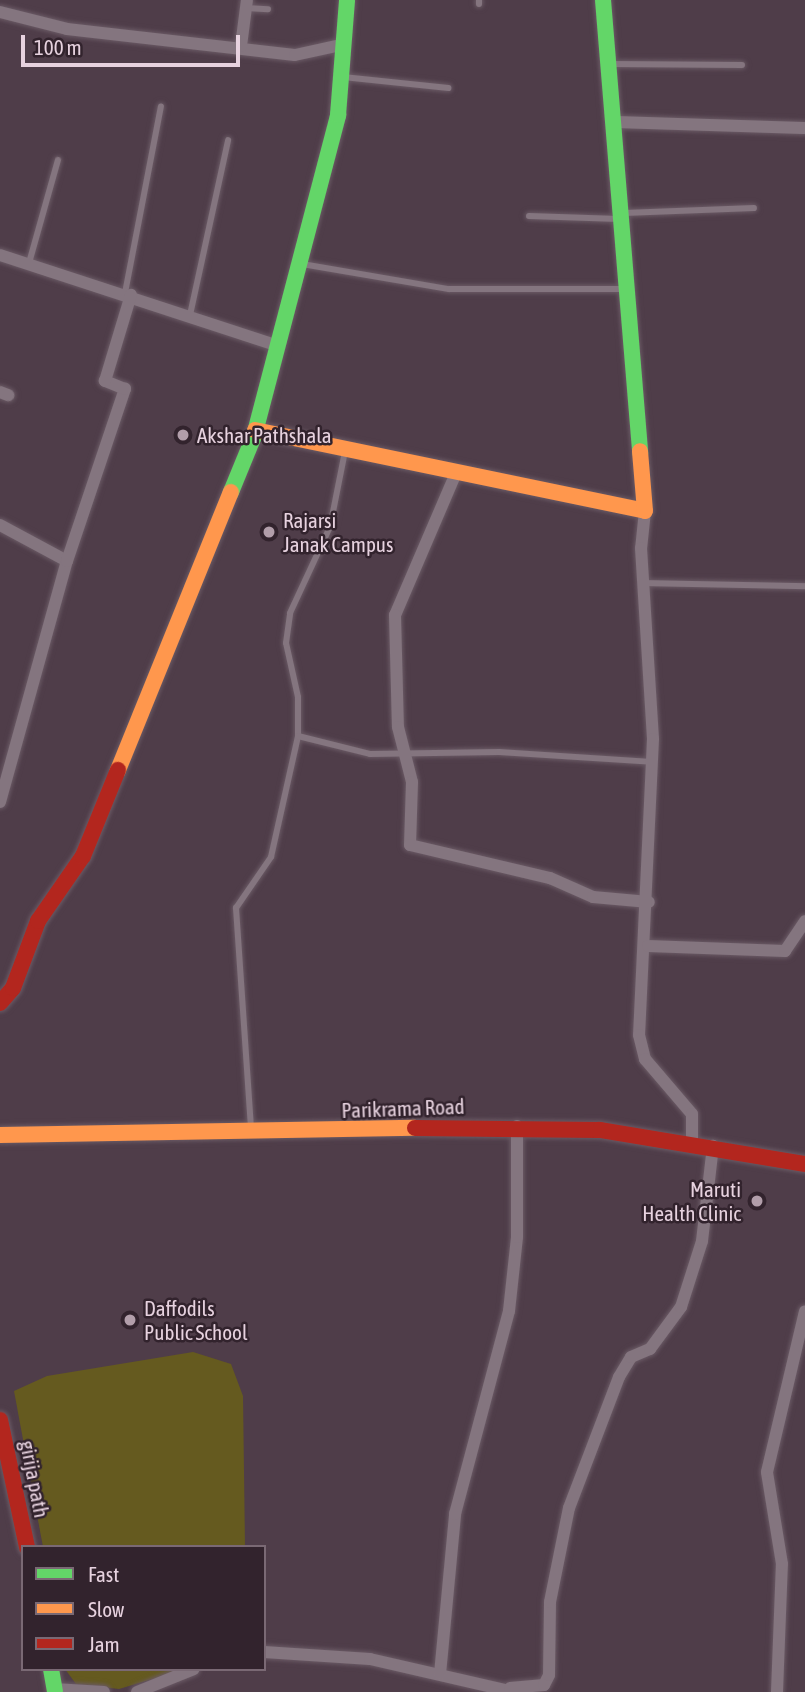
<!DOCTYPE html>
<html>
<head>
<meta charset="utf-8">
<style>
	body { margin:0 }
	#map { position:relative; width:805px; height:1692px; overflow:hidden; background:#4f3d49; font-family:"Asap Condensed",sans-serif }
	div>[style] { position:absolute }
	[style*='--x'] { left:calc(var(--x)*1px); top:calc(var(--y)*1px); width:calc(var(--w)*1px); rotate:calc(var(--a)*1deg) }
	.green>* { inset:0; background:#655a1f }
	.roads { filter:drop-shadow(0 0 2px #6a5a65) drop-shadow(0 0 2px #6a5a65) }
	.lane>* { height:6px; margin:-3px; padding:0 3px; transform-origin:3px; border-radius:3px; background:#84757f }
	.street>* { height:12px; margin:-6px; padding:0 6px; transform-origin:6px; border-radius:6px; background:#84757f }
	.fast>* { height:16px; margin:-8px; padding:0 8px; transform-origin:8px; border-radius:8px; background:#63d668 }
	.slow>* { height:16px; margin:-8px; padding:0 8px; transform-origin:8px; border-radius:8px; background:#ff974d }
	.jam>* { height:16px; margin:-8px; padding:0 8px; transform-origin:8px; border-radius:8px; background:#b3261e }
	.dots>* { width:19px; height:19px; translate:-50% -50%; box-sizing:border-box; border:4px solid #32232d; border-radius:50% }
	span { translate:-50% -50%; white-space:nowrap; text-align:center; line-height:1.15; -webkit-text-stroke:5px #32232d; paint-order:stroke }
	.poi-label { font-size:21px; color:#e7d2df }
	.left { translate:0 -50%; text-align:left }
	.right { translate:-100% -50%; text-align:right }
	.street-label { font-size:21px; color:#e7d2df }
	.legend { position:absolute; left:21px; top:1545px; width:245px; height:126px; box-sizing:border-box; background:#32232d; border:2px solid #7a6974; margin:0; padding:9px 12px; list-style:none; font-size:21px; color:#e7d2df }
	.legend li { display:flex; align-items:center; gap:14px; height:35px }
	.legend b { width:35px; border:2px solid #7a6974 }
	.scale { position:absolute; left:21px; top:35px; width:219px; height:32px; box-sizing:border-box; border:4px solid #e7d2df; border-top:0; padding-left:9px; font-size:21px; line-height:24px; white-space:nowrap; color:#e7d2df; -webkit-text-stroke:5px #32232d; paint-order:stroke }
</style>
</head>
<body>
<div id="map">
	<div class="green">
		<div style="clip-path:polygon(193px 1352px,231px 1364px,243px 1396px,245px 1547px,43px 1547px,14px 1391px,47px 1376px)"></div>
		<div style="clip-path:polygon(65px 1669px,186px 1669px,119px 1689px,76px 1684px)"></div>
	</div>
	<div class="roads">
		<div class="lane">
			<div style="--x:479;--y:4;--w:4;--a:-90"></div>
			<div style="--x:246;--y:8;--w:22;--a:3"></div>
			<div style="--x:610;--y:64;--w:132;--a:0.4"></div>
			<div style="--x:343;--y:77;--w:106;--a:6"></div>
			<div style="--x:624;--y:213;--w:130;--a:-2.2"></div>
			<div style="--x:529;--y:216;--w:90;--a:1.9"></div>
			<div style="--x:29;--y:263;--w:107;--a:-74.3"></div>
			<div style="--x:302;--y:264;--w:149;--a:9.7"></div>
			<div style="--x:449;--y:289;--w:175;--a:0"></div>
			<div style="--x:125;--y:293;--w:190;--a:-79.1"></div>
			<div style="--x:190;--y:315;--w:179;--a:-77.7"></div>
			<div style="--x:644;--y:583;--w:161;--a:1.1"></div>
			<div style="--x:298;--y:736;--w:39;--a:-90"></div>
			<div style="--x:298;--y:697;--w:55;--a:-102.5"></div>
			<div style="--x:286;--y:643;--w:30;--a:-82"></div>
			<div style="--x:290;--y:613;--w:95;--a:-65.1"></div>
			<div style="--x:330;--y:527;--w:77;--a:-78.8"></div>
			<div style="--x:251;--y:1128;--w:221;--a:-93.9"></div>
			<div style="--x:236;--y:908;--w:62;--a:-55.5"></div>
			<div style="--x:271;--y:857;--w:124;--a:-77.4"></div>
			<div style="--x:298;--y:736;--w:74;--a:14"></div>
			<div style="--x:370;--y:754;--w:129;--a:-0.9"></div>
			<div style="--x:499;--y:752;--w:153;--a:3.7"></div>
		</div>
		<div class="street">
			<div style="--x:0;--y:12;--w:69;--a:14.2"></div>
			<div style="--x:67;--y:29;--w:229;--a:6.5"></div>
			<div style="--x:295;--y:55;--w:51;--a:-12.4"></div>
			<div style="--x:241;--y:46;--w:46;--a:-82.6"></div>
			<div style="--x:614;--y:122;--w:191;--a:1.8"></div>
			<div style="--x:0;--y:255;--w:293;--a:18.1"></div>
			<div style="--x:0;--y:392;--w:9;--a:21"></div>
			<div style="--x:456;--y:473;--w:155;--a:113.2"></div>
			<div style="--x:395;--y:615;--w:112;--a:88.5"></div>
			<div style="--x:398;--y:727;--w:57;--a:75.7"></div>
			<div style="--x:412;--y:782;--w:63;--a:91.8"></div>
			<div style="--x:410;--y:845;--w:144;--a:13.3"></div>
			<div style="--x:550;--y:878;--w:47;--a:23.8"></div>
			<div style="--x:593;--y:897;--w:56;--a:5.1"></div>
			<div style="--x:645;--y:511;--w:37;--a:96"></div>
			<div style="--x:641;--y:548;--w:191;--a:86.4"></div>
			<div style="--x:653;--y:739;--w:296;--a:92.7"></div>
			<div style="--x:639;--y:1035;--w:25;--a:76"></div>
			<div style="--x:645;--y:1059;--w:72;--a:49.5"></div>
			<div style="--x:692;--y:1114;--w:28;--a:90"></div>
			<div style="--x:0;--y:525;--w:76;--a:28.2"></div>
			<div style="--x:0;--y:802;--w:250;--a:-74.5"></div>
			<div style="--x:67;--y:561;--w:182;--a:-71.4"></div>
			<div style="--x:125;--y:389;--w:22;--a:-158"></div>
			<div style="--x:105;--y:381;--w:90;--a:-73.2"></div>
			<div style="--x:648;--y:946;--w:137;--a:2.1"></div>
			<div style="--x:785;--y:951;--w:36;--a:-56"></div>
			<div style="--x:264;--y:1652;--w:106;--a:3.8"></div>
			<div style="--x:370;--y:1659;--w:148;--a:12.9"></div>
			<div style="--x:440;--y:1674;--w:161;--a:-84.6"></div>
			<div style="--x:455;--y:1514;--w:210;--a:-75.1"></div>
			<div style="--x:509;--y:1311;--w:74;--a:-83.8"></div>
			<div style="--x:517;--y:1237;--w:111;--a:-90"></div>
			<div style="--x:510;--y:1688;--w:34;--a:-5"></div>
			<div style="--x:544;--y:1685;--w:11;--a:-63"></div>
			<div style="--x:549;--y:1675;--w:73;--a:-89.2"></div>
			<div style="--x:550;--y:1602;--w:96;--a:-78.6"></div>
			<div style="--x:569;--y:1508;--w:140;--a:-69.1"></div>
			<div style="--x:619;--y:1377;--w:23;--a:-59"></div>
			<div style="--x:631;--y:1357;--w:21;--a:-23"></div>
			<div style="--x:650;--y:1349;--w:52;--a:-53.6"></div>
			<div style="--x:681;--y:1307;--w:69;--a:-72.3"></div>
			<div style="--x:702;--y:1241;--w:96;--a:-83.4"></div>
			<div style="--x:54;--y:1689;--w:50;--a:3.4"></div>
			<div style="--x:137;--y:1692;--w:61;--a:-22"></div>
			<div style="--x:777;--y:1692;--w:128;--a:-87.8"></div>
			<div style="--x:782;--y:1564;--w:93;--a:-99.3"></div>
			<div style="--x:767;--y:1472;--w:165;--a:-76.7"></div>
		</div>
		<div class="fast">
			<div style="--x:603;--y:0;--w:453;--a:85.3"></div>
			<div style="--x:231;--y:492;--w:61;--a:-67.7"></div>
			<div style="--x:254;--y:436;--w:332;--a:-75.3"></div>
			<div style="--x:338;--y:115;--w:115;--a:-85.5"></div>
			<div style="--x:51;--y:1669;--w:23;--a:80"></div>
		</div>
		<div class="slow">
			<div style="--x:255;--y:430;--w:398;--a:11.7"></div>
			<div style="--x:645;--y:511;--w:60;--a:-94.8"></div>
			<div style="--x:118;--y:770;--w:300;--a:-67.9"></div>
			<div style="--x:0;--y:1135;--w:415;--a:-1"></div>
		</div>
		<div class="jam">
			<div style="--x:0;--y:1003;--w:20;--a:-49"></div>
			<div style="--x:13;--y:988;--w:72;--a:-69.5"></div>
			<div style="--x:38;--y:921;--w:79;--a:-55.3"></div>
			<div style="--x:83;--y:856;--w:93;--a:-67.9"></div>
			<div style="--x:415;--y:1128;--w:185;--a:0.6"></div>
			<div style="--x:600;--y:1130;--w:208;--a:9.4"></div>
			<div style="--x:0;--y:1420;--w:130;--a:78"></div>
		</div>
	</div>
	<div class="dots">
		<div style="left:183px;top:435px;background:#b29eaa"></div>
		<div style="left:269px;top:532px;background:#b29eaa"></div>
		<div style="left:757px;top:1201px;background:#b29eaa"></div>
		<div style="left:130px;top:1320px;background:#b29eaa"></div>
	</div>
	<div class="poi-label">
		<span class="left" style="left:197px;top:435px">Akshar Pathshala</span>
		<span class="left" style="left:283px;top:532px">Rajarsi<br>Janak Campus</span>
		<span class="right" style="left:741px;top:1201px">Maruti<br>Health Clinic</span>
		<span class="left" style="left:144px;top:1320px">Daffodils<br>Public School</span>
	</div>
	<div class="street-label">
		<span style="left:403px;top:1108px;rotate:-2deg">Parikrama Road</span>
		<span style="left:35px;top:1479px;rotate:79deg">girija path</span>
	</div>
	<ul class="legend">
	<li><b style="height:9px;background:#63d668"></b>Fast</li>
	<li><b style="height:9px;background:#ff974d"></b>Slow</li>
	<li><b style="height:9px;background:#b3261e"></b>Jam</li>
	</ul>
	<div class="scale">100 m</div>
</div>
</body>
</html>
